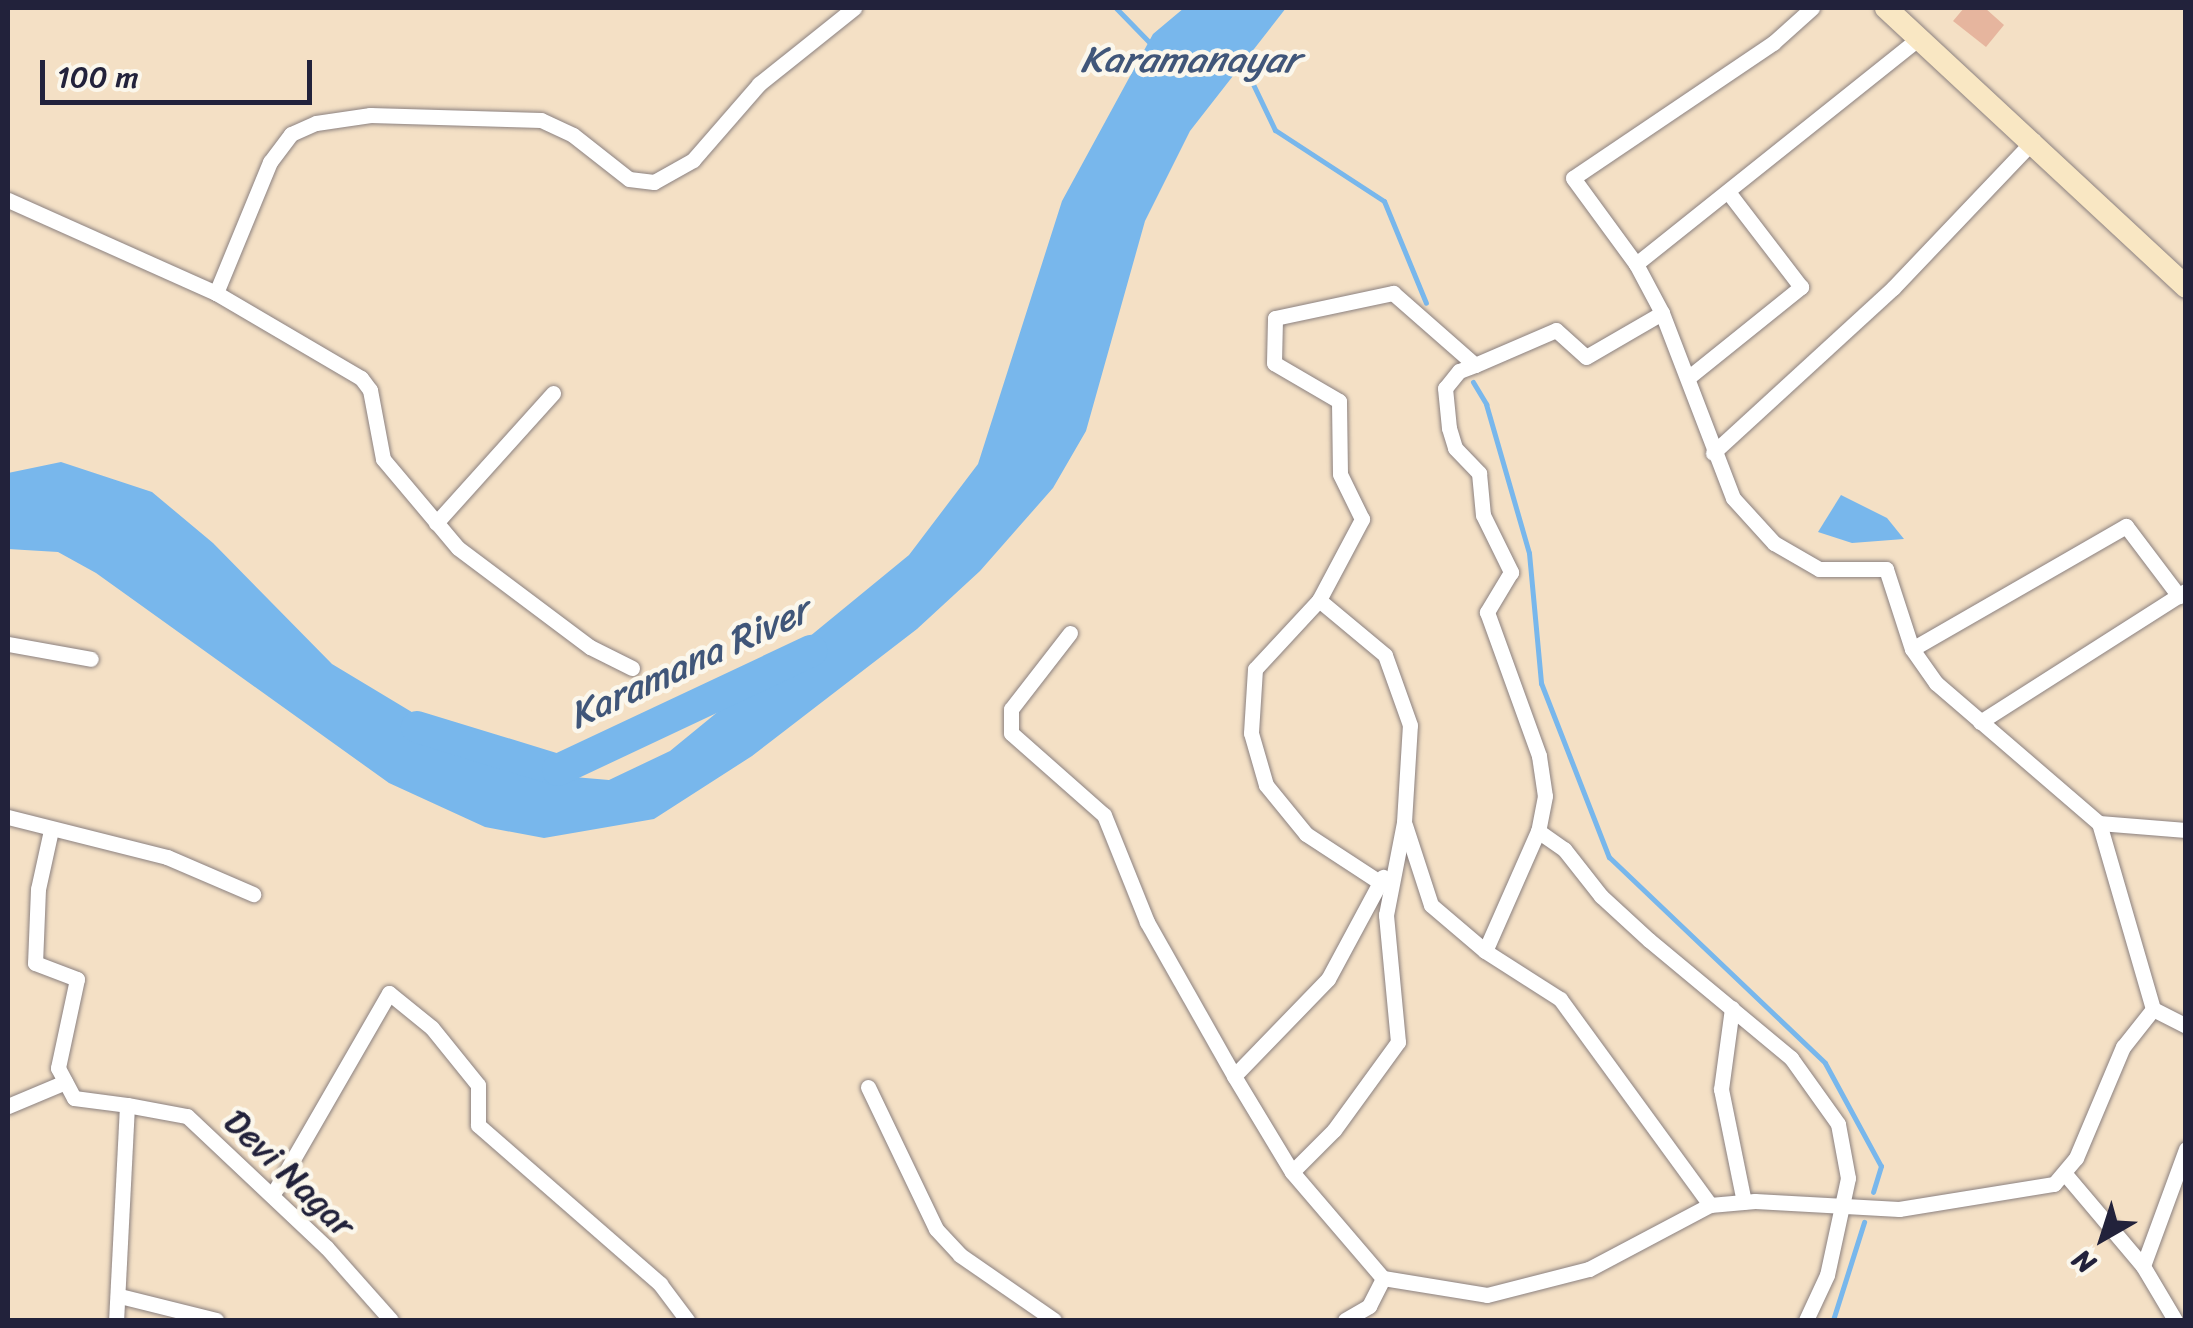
<!DOCTYPE html>
<html>
<head>
<meta charset="utf-8">
<style>
	body { margin:0 }
	#map { position:relative; width:2193px; height:1328px; overflow:hidden; background:#f4e0c5; font-family:Sriracha,sans-serif }
	div>[style] { position:absolute }
	[style*='--x'] { left:calc(var(--x)*1px); top:calc(var(--y)*1px); width:calc(var(--w)*1px); rotate:calc(var(--a)*1deg) }
	.water>* { inset:0; background:#78b7ec }
	.stream>* { height:5px; margin:-2.5px; padding:0 2.5px; transform-origin:2.5px; border-radius:2.5px; background:#78b7ec }
	.river>* { height:32px; margin:-16px; padding:0 16px; transform-origin:16px; border-radius:16px; background:#78b7ec }
	.building>* { inset:0; background:#e6b59e }
	.roads { filter:drop-shadow(0 0 2px #8b8180) drop-shadow(0 0 2px #8b8180) }
	.street>* { height:15px; margin:-7.5px; padding:0 7.5px; transform-origin:7.5px; border-radius:7.5px; background:#fff }
	.secondary>* { height:22px; margin:-11px; padding:0 11px; transform-origin:11px; border-radius:11px; background:#f9e7c3 }
	span { translate:-50% -50%; white-space:nowrap; text-align:center; line-height:1.15; -webkit-text-stroke:9px #fbf7ec; paint-order:stroke }
	.street-label { font-size:35px; color:#22223b }
	.water-label { font-size:38px; color:#405679; font-style:italic }
	.frame { position:absolute; inset:0; border:10px solid #22223b; pointer-events:none }
	.north { position:absolute; left:2053px; top:1188px; width:100px; height:100px; -webkit-text-stroke:8px #fbf7ec; paint-order:stroke; rotate:219deg; font-size:28px; font-weight:700; line-height:40px; text-align:center; color:#22223b }
	.north::after { content:''; display:block; margin:auto; width:35px; height:45px; background:#22223b; clip-path:polygon(50% 0,100% 100%,50% 72%,0 100%) }
	.scale { position:absolute; left:40px; top:60px; width:272px; height:45px; box-sizing:border-box; border:5px solid #22223b; border-top:0; padding-left:12px; font-size:30px; line-height:35px; white-space:nowrap; color:#22223b; -webkit-text-stroke:8px #fbf7ec; paint-order:stroke }
</style>
</head>
<body>
<div id="map">
	<div class="water">
		<div style="clip-path:polygon(1184px 8px,1286px 8px,1190px 131px,1145px 221px,1086px 431px,1053px 488px,980px 571px,917px 629px,752px 756px,654px 819px,544px 838px,485px 827px,389px 783px,96px 573px,58px 552px,8px 549px,8px 473px,61px 462px,152px 492px,213px 543px,332px 664px,445px 732px,527px 773px,609px 780px,670px 751px,909px 555px,978px 464px,1062px 201px,1153px 34px)"></div>
		<div style="clip-path:polygon(1841px 495px,1887px 518px,1904px 539px,1852px 543px,1818px 532px)"></div>
	</div>
	<div class="stream">
		<div style="--x:1116;--y:8;--w:52;--a:45.8"></div>
		<div style="--x:1240;--y:57;--w:81;--a:64.4"></div>
		<div style="--x:1275;--y:130;--w:130;--a:33.1"></div>
		<div style="--x:1384;--y:201;--w:110;--a:67.6"></div>
		<div style="--x:1473;--y:382;--w:26;--a:59"></div>
		<div style="--x:1486;--y:404;--w:155;--a:73.9"></div>
		<div style="--x:1529;--y:553;--w:131;--a:84.7"></div>
		<div style="--x:1541;--y:683;--w:187;--a:68.7"></div>
		<div style="--x:1609;--y:857;--w:298;--a:43.6"></div>
		<div style="--x:1825;--y:1063;--w:117;--a:61.5"></div>
		<div style="--x:1881;--y:1166;--w:27;--a:107"></div>
		<div style="--x:1833;--y:1320;--w:103;--a:-72.4"></div>
	</div>
	<div class="river">
		<div style="--x:417;--y:727;--w:147;--a:17"></div>
		<div style="--x:558;--y:770;--w:280;--a:-25.2"></div>
	</div>
	<div class="building">
		<div style="clip-path:polygon(1964px 8px,1985px 8px,2004px 25px,1986px 47px,1953px 21px)"></div>
	</div>
	<div class="roads">
		<div class="street">
			<div style="--x:1812;--y:8;--w:52;--a:138.1"></div>
			<div style="--x:1773;--y:43;--w:241;--a:146"></div>
			<div style="--x:1573;--y:178;--w:107;--a:53.8"></div>
			<div style="--x:1636;--y:264;--w:55;--a:62"></div>
			<div style="--x:1662;--y:313;--w:198;--a:69"></div>
			<div style="--x:1733;--y:498;--w:61;--a:47.7"></div>
			<div style="--x:1774;--y:543;--w:52;--a:30"></div>
			<div style="--x:1819;--y:569;--w:67;--a:0"></div>
			<div style="--x:1886;--y:569;--w:84;--a:72"></div>
			<div style="--x:1912;--y:649;--w:42;--a:54.8"></div>
			<div style="--x:1936;--y:683;--w:215;--a:40.7"></div>
			<div style="--x:2099;--y:823;--w:194;--a:73.8"></div>
			<div style="--x:2153;--y:1009;--w:37;--a:27"></div>
			<div style="--x:8;--y:200;--w:228;--a:24.1"></div>
			<div style="--x:216;--y:293;--w:168;--a:30.4"></div>
			<div style="--x:361;--y:378;--w:15;--a:53"></div>
			<div style="--x:370;--y:390;--w:70;--a:79.3"></div>
			<div style="--x:383;--y:459;--w:116;--a:49.9"></div>
			<div style="--x:458;--y:548;--w:165;--a:36.9"></div>
			<div style="--x:590;--y:647;--w:47;--a:26.6"></div>
			<div style="--x:1636;--y:264;--w:362;--a:-38.6"></div>
			<div style="--x:216;--y:293;--w:142;--a:-67.6"></div>
			<div style="--x:270;--y:162;--w:35;--a:-53"></div>
			<div style="--x:291;--y:134;--w:27;--a:-24"></div>
			<div style="--x:316;--y:123;--w:55;--a:-8.4"></div>
			<div style="--x:370;--y:115;--w:171;--a:1.7"></div>
			<div style="--x:541;--y:120;--w:35;--a:25"></div>
			<div style="--x:573;--y:135;--w:71;--a:38.2"></div>
			<div style="--x:629;--y:179;--w:25;--a:7"></div>
			<div style="--x:654;--y:182;--w:45;--a:-29.4"></div>
			<div style="--x:693;--y:160;--w:101;--a:-49"></div>
			<div style="--x:759;--y:84;--w:122;--a:-38.7"></div>
			<div style="--x:1475;--y:365;--w:17;--a:159"></div>
			<div style="--x:1459;--y:371;--w:22;--a:129"></div>
			<div style="--x:1445;--y:388;--w:40;--a:84.3"></div>
			<div style="--x:1449;--y:428;--w:21;--a:73"></div>
			<div style="--x:1455;--y:448;--w:35;--a:46"></div>
			<div style="--x:1479;--y:473;--w:42;--a:84.6"></div>
			<div style="--x:1483;--y:515;--w:64;--a:63.8"></div>
			<div style="--x:1511;--y:572;--w:47;--a:121"></div>
			<div style="--x:1487;--y:612;--w:153;--a:70.1"></div>
			<div style="--x:1539;--y:756;--w:40;--a:81.5"></div>
			<div style="--x:1545;--y:796;--w:36;--a:101"></div>
			<div style="--x:1538;--y:831;--w:131;--a:113.8"></div>
			<div style="--x:1689;--y:377;--w:144;--a:-38.8"></div>
			<div style="--x:1801;--y:287;--w:118;--a:-127.5"></div>
			<div style="--x:1713;--y:453;--w:244;--a:-42.5"></div>
			<div style="--x:1893;--y:288;--w:204;--a:-46.4"></div>
			<div style="--x:436;--y:523;--w:175;--a:-48"></div>
			<div style="--x:1319;--y:600;--w:94;--a:132.8"></div>
			<div style="--x:1255;--y:669;--w:64;--a:93.6"></div>
			<div style="--x:1251;--y:733;--w:54;--a:73.9"></div>
			<div style="--x:1266;--y:785;--w:63;--a:50.8"></div>
			<div style="--x:1306;--y:834;--w:90;--a:33.2"></div>
			<div style="--x:1070;--y:633;--w:96;--a:127.8"></div>
			<div style="--x:1011;--y:709;--w:24;--a:90"></div>
			<div style="--x:1011;--y:733;--w:124;--a:41.4"></div>
			<div style="--x:1104;--y:815;--w:115;--a:68.1"></div>
			<div style="--x:1147;--y:922;--w:177;--a:60.5"></div>
			<div style="--x:1234;--y:1076;--w:112;--a:58.9"></div>
			<div style="--x:1292;--y:1172;--w:140;--a:49.4"></div>
			<div style="--x:1383;--y:1278;--w:105;--a:9.3"></div>
			<div style="--x:1487;--y:1295;--w:105;--a:-14.3"></div>
			<div style="--x:1589;--y:1269;--w:137;--a:-27.9"></div>
			<div style="--x:1710;--y:1205;--w:45;--a:-5.1"></div>
			<div style="--x:1755;--y:1201;--w:144;--a:3.2"></div>
			<div style="--x:1899;--y:1209;--w:157;--a:-9.2"></div>
			<div style="--x:2054;--y:1184;--w:34;--a:-50"></div>
			<div style="--x:2076;--y:1158;--w:121;--a:-67.1"></div>
			<div style="--x:2123;--y:1047;--w:48;--a:-51.7"></div>
			<div style="--x:8;--y:644;--w:84;--a:10.2"></div>
			<div style="--x:1912;--y:649;--w:247;--a:-29.9"></div>
			<div style="--x:2126;--y:526;--w:88;--a:52.9"></div>
			<div style="--x:1980;--y:722;--w:244;--a:-32.5"></div>
			<div style="--x:8;--y:817;--w:164;--a:14.1"></div>
			<div style="--x:167;--y:857;--w:94;--a:23.3"></div>
			<div style="--x:2099;--y:823;--w:87;--a:4.6"></div>
			<div style="--x:1405;--y:825;--w:84;--a:72"></div>
			<div style="--x:1431;--y:905;--w:71;--a:40.4"></div>
			<div style="--x:1485;--y:951;--w:89;--a:32.6"></div>
			<div style="--x:1560;--y:999;--w:255;--a:53.9"></div>
			<div style="--x:51;--y:830;--w:60;--a:102.4"></div>
			<div style="--x:38;--y:889;--w:74;--a:92.3"></div>
			<div style="--x:35;--y:963;--w:45;--a:20.9"></div>
			<div style="--x:77;--y:979;--w:91;--a:102.1"></div>
			<div style="--x:58;--y:1068;--w:34;--a:62"></div>
			<div style="--x:74;--y:1098;--w:53;--a:7.5"></div>
			<div style="--x:127;--y:1105;--w:215;--a:92.9"></div>
			<div style="--x:1538;--y:831;--w:32;--a:35"></div>
			<div style="--x:1564;--y:849;--w:60;--a:51.8"></div>
			<div style="--x:1601;--y:896;--w:65;--a:42.5"></div>
			<div style="--x:1649;--y:940;--w:185;--a:39.7"></div>
			<div style="--x:1791;--y:1058;--w:81;--a:54.5"></div>
			<div style="--x:1838;--y:1124;--w:55;--a:79.5"></div>
			<div style="--x:1848;--y:1178;--w:99;--a:102.2"></div>
			<div style="--x:1827;--y:1275;--w:50;--a:115"></div>
			<div style="--x:1732;--y:1008;--w:82;--a:97.7"></div>
			<div style="--x:1721;--y:1089;--w:115;--a:78.5"></div>
			<div style="--x:1234;--y:1076;--w:135;--a:-45.9"></div>
			<div style="--x:1328;--y:979;--w:116;--a:-61.7"></div>
			<div style="--x:868;--y:1087;--w:157;--a:64.4"></div>
			<div style="--x:936;--y:1229;--w:35;--a:47"></div>
			<div style="--x:960;--y:1255;--w:114;--a:34.7"></div>
			<div style="--x:127;--y:1105;--w:61;--a:10.4"></div>
			<div style="--x:187;--y:1116;--w:192;--a:43.3"></div>
			<div style="--x:327;--y:1248;--w:96;--a:48.4"></div>
			<div style="--x:8;--y:1106;--w:62;--a:-22.8"></div>
			<div style="--x:1292;--y:1172;--w:59;--a:-45"></div>
			<div style="--x:1334;--y:1130;--w:109;--a:-54"></div>
			<div style="--x:1398;--y:1042;--w:128;--a:-95.4"></div>
			<div style="--x:1386;--y:915;--w:95;--a:-79"></div>
			<div style="--x:1404;--y:822;--w:97;--a:-86.5"></div>
			<div style="--x:1410;--y:725;--w:74;--a:-109.7"></div>
			<div style="--x:1385;--y:655;--w:86;--a:-140.2"></div>
			<div style="--x:1319;--y:600;--w:92;--a:-62"></div>
			<div style="--x:1362;--y:519;--w:50;--a:-116.1"></div>
			<div style="--x:1340;--y:474;--w:73;--a:-90.8"></div>
			<div style="--x:1339;--y:401;--w:75;--a:-149.7"></div>
			<div style="--x:1274;--y:363;--w:45;--a:-88.7"></div>
			<div style="--x:1275;--y:318;--w:121;--a:-12"></div>
			<div style="--x:1393;--y:293;--w:109;--a:41.3"></div>
			<div style="--x:1475;--y:365;--w:88;--a:-23.4"></div>
			<div style="--x:1556;--y:330;--w:40;--a:42"></div>
			<div style="--x:1586;--y:357;--w:88;--a:-30.1"></div>
			<div style="--x:2066;--y:1175;--w:119;--a:49.8"></div>
			<div style="--x:273;--y:1194;--w:232;--a:-60"></div>
			<div style="--x:389;--y:993;--w:55;--a:39.1"></div>
			<div style="--x:432;--y:1028;--w:73;--a:51.1"></div>
			<div style="--x:478;--y:1085;--w:40;--a:90"></div>
			<div style="--x:478;--y:1125;--w:242;--a:41.1"></div>
			<div style="--x:660;--y:1284;--w:45;--a:53.1"></div>
			<div style="--x:120;--y:1296;--w:99;--a:14"></div>
			<div style="--x:1345;--y:1320;--w:28;--a:-30"></div>
			<div style="--x:1369;--y:1306;--w:31;--a:-63"></div>
			<div style="--x:2175;--y:1320;--w:63;--a:-120.7"></div>
			<div style="--x:2143;--y:1266;--w:125;--a:-69.8"></div>
		</div>
		<div class="secondary">
			<div style="--x:1886;--y:8;--w:410;--a:42.9"></div>
		</div>
	</div>
	<div class="street-label">
		<span style="left:290px;top:1173px;rotate:44deg">Devi Nagar</span>
	</div>
	<div class="water-label">
		<span style="left:1190px;top:60px">Karamanayar</span>
		<span style="left:689px;top:663px;rotate:-25deg">Karamana River</span>
	</div>
	<div class="frame"></div>
	<div class="north">N</div>
	<div class="scale">100 m</div>
</div>
</body>
</html>
